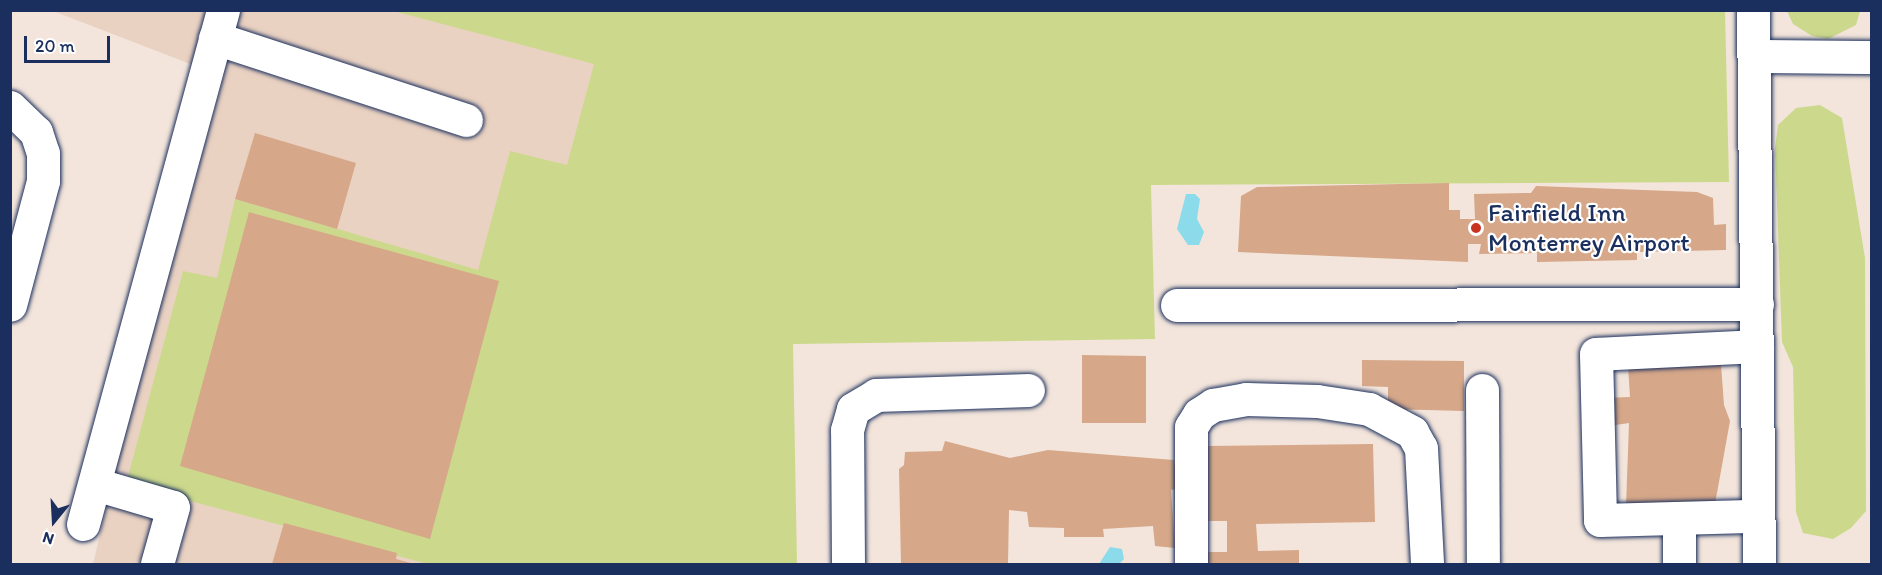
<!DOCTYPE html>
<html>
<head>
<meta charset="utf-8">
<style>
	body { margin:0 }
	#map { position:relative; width:1882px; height:575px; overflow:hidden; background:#f3e5db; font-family:Itim,sans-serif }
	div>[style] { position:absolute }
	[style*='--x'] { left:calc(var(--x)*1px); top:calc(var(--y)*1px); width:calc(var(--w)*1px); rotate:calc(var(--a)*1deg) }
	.built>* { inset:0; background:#ead2c2 }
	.green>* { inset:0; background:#ccd98c }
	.water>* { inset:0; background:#8cdbeb }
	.building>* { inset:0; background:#d6a788 }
	.roads { filter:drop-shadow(0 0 2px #1b2f5e) drop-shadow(0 0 2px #1b2f5e) }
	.minor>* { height:33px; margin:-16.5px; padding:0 16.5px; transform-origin:16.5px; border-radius:16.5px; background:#fff }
	.dots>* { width:16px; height:16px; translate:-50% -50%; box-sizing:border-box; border:3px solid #fff; border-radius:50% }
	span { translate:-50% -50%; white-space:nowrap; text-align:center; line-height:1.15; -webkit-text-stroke:4.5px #fff; paint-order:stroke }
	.poi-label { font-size:26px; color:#1b2f5e }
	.left { translate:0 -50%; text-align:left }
	.frame { position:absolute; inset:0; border:12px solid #1b2f5e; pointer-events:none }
	.north { position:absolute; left:24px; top:491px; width:60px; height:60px; -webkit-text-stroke:4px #fff; paint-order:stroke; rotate:198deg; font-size:16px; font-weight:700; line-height:24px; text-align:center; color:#1b2f5e }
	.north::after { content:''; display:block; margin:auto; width:21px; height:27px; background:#1b2f5e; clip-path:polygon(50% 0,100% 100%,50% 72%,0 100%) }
	.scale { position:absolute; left:24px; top:36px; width:86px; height:27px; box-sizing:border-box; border:3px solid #1b2f5e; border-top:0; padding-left:8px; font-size:18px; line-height:21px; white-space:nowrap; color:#1b2f5e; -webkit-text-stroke:4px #fff; paint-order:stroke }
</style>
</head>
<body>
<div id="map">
	<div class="built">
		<div style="clip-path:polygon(53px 11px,621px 11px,454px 564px,93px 564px,211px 72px)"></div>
	</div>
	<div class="green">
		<div style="clip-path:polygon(393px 11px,1725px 11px,1729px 182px,1151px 185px,1155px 339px,793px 344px,797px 564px,428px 564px,126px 484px,183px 271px,217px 278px,235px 199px,478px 270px,510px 151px,567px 165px,594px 64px)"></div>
		<div style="clip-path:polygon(1787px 11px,1860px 11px,1856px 25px,1828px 39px,1812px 36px,1793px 24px)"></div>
		<div style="clip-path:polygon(1820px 105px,1842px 118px,1865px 258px,1866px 511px,1851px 528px,1833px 539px,1803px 533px,1796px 512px,1793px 367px,1782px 342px,1775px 148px,1778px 125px,1796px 108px)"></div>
	</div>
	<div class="water">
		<div style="clip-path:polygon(1186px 194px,1195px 194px,1200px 199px,1197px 219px,1204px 232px,1199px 245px,1188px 245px,1177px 229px)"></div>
		<div style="clip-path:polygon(1110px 547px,1122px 549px,1124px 559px,1119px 564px,1099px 564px)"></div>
	</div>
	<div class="building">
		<div style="clip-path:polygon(255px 133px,356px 163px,337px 229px,235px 199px)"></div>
		<div style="clip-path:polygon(1449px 183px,1449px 210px,1460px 210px,1460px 219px,1475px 219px,1474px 194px,1531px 193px,1536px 186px,1697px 192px,1713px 198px,1714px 225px,1726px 224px,1726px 250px,1637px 252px,1637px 260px,1537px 262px,1537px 253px,1479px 254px,1481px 244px,1468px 244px,1468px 262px,1238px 252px,1241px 196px,1257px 187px)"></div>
		<div style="clip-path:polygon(249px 212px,499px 281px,430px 539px,180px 466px)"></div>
		<div style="clip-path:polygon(1082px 355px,1146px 356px,1146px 423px,1082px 423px)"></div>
		<div style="clip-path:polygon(1362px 360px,1464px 361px,1464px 411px,1388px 409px,1388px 387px,1362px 386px)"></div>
		<div style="clip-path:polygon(1721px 364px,1724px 405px,1730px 421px,1715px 504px,1626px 506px,1629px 423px,1602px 427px,1602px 398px,1630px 397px,1628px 366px)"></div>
		<div style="clip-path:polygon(945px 441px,1010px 458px,1048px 450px,1174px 460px,1177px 489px,1171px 490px,1175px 548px,1155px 546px,1153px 526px,1103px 529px,1104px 537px,1064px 537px,1064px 528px,1029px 527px,1027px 512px,1009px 510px,1008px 564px,901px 564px,899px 469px,904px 465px,905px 452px,942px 451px)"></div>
		<div style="clip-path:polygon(1373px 444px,1375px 522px,1256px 524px,1258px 551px,1299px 550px,1299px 564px,1207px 564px,1207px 552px,1227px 552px,1227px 521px,1207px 521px,1206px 446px)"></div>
		<div style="clip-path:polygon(284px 523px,397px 553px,396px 559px,414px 564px,272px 564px)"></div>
	</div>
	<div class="roads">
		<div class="minor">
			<div style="--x:1753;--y:10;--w:554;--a:89.38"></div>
			<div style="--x:215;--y:38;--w:264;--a:18.1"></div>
			<div style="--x:1754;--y:56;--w:118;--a:0.5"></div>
			<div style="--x:10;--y:107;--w:36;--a:44"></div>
			<div style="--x:36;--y:132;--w:22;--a:72"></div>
			<div style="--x:43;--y:153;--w:28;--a:90"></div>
			<div style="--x:43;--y:181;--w:128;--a:104.9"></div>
			<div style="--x:1177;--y:305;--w:580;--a:-0.1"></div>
			<div style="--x:1757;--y:346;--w:161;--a:177.2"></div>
			<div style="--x:1596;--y:354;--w:166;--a:88.6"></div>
			<div style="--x:1600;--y:520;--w:158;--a:-1.5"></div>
			<div style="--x:1482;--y:390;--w:174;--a:89.7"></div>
			<div style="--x:95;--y:484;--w:81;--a:16.4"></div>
			<div style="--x:173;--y:507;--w:59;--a:105.7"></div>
			<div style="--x:1679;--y:518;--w:46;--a:90"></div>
			<div style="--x:83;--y:524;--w:533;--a:-74.76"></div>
			<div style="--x:848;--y:564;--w:134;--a:-90.4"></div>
			<div style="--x:847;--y:430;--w:22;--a:-74"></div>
			<div style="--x:853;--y:409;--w:27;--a:-31"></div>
			<div style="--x:876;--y:395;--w:152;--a:-1.9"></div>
			<div style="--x:1191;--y:564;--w:137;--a:-90"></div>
			<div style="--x:1191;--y:427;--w:15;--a:-58"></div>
			<div style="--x:1199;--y:414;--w:17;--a:-33"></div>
			<div style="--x:1213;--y:405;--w:34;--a:-10"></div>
			<div style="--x:1246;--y:399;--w:71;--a:1.6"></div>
			<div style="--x:1317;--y:401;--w:53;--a:8.7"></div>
			<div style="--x:1369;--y:409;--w:49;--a:28.1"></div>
			<div style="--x:1412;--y:432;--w:18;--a:61"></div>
			<div style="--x:1421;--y:448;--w:116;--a:87"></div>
		</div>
	</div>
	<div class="dots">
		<div style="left:1476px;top:228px;background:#c8321e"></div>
	</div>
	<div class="poi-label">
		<span class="left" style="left:1488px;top:228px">Fairfield Inn<br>Monterrey Airport</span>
	</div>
	<div class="frame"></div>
	<div class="north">N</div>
	<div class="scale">20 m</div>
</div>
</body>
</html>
